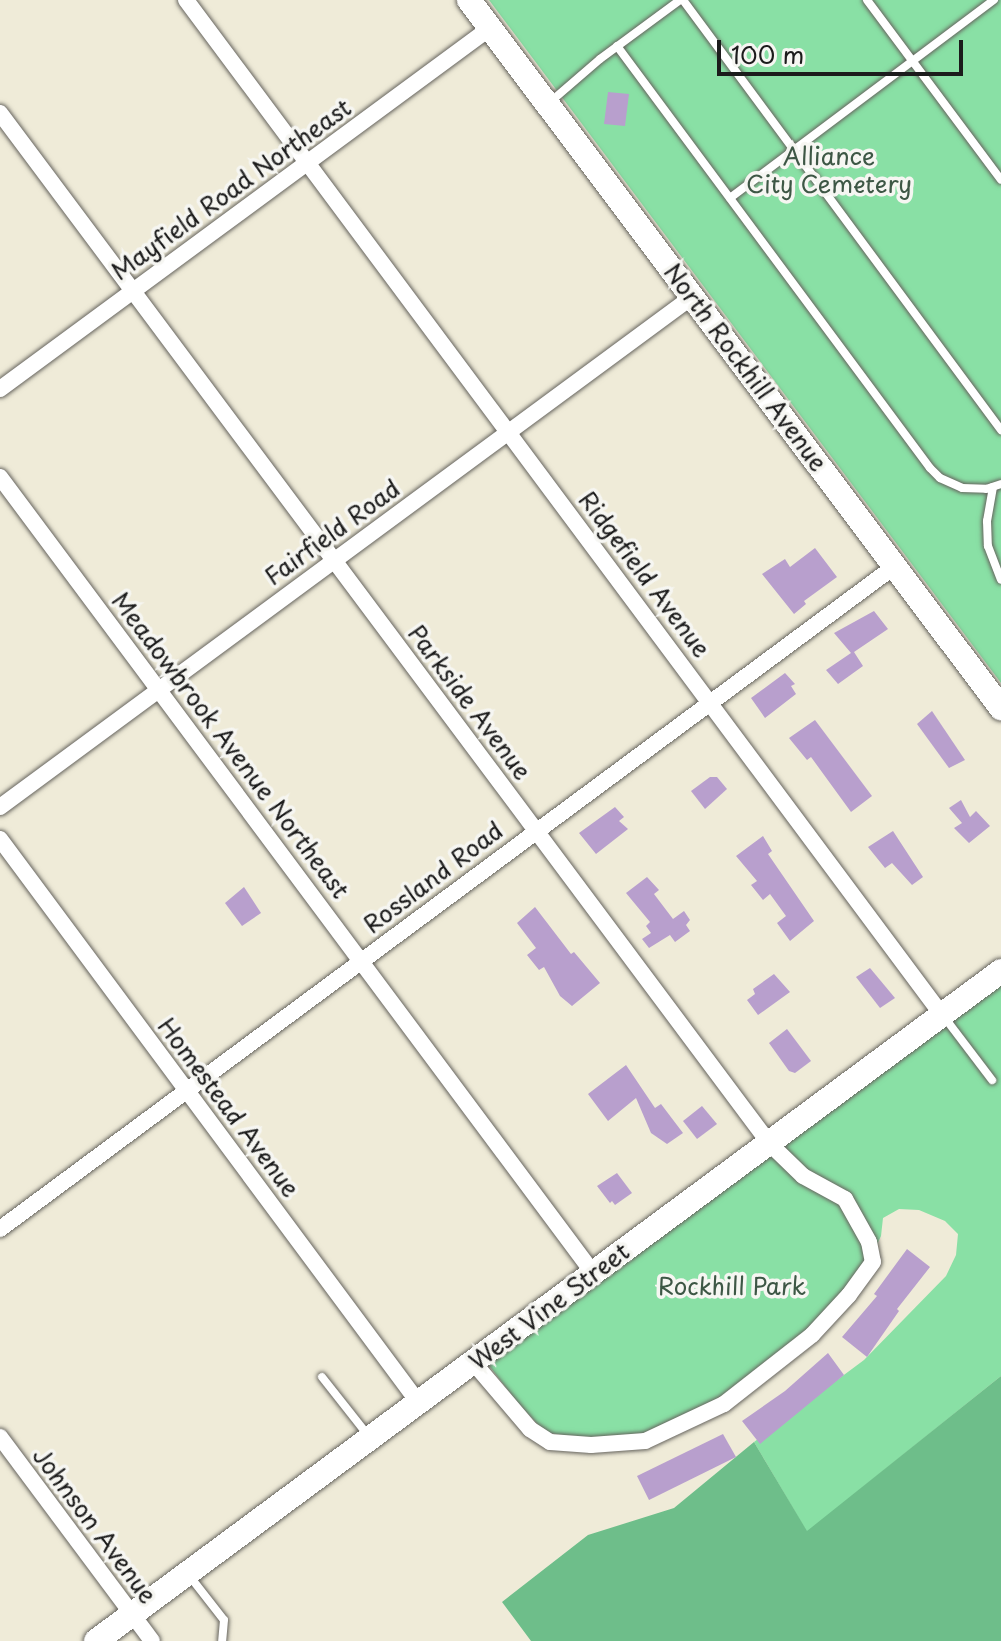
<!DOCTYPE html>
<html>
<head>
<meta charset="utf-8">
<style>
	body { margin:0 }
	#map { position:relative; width:1001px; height:1641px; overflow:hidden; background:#efebd8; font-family:"Playpen Sans",sans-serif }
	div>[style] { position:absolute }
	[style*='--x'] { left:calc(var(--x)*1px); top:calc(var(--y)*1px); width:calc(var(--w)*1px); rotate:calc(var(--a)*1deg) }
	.green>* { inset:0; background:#89e0a5 }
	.forest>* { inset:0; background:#6ebe8a }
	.building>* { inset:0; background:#b89fcd }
	.roads { filter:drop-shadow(0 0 2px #66645e) drop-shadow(0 0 2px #66645e) }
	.lane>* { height:8px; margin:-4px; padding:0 4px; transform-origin:4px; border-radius:4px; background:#fff }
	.street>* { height:16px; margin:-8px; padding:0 8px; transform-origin:8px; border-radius:8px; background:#fff }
	.secondary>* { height:24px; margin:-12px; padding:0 12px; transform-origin:12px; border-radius:12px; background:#fff }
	span { translate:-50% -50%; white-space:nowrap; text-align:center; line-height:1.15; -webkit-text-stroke:7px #f6f6f2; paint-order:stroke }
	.park-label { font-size:24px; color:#3d5745 }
	.street-label { font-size:24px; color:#1c1c1c }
	.scale { position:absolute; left:717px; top:40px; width:246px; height:36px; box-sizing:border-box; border:4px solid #1c1c1c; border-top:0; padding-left:10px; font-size:24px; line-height:28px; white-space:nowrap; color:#1c1c1c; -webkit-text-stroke:6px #f6f6f2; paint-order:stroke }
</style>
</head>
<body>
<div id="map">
	<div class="green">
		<div style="clip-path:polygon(489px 0,1001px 0,1001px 683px)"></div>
		<div style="clip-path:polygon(1001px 983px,1001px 1376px,807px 1532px,754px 1442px,864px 1360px,946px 1276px,956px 1255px,958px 1234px,945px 1221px,919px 1210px,899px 1209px,883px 1218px,881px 1236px,870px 1259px,819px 1324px,726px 1394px,652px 1435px,579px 1438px,545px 1432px,518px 1403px,487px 1363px)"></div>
	</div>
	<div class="forest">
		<div style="clip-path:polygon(1001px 1376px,1001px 1641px,531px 1641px,502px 1602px,588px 1535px,674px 1508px,754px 1442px,807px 1531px)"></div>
	</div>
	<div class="building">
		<div style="clip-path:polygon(608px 92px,629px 94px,625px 126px,604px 124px)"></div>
		<div style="clip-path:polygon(815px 548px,837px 577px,804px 601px,806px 604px,794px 614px,762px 574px,785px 559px,790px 567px)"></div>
		<div style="clip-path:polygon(874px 611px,888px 629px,854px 652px,863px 666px,838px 684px,826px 670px,851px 653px,834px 633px)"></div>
		<div style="clip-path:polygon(785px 673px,795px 684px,791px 686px,796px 694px,765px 718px,751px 698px)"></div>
		<div style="clip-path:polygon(932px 711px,965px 760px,949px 768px,917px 724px)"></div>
		<div style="clip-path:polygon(815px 720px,872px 796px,851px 812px,811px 757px,807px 760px,789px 738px)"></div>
		<div style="clip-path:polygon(710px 777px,717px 777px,727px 789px,705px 809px,691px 791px)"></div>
		<div style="clip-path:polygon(961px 800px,970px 817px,976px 811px,990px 826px,969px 843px,954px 828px,962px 823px,949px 808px)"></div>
		<div style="clip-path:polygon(615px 807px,624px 817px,619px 821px,628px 829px,596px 854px,579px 833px)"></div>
		<div style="clip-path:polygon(893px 831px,923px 877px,912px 885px,892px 863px,885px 868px,868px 847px)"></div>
		<div style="clip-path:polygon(763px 836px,772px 851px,768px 854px,814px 921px,790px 941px,777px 923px,786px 916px,770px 894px,763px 900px,751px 885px,757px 881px,736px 856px)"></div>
		<div style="clip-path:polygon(647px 877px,659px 890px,654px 894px,673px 919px,684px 911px,690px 920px,686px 925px,690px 931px,675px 942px,670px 935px,649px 948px,642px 939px,651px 933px,646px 926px,650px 922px,626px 893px)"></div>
		<div style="clip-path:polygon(244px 887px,261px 913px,242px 926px,225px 903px)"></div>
		<div style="clip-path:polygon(535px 907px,571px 954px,574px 952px,600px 983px,572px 1006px,560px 996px,544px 967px,539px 970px,527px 955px,536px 948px,517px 923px)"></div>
		<div style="clip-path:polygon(870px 968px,895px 998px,880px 1008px,856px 977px)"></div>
		<div style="clip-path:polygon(774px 974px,790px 992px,758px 1015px,747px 1000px,755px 994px,753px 989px)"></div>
		<div style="clip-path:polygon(787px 1029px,811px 1061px,795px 1073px,789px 1071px,769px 1043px)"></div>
		<div style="clip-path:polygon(626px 1065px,655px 1108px,661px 1104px,683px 1133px,667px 1144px,651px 1133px,636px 1098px,608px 1121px,588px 1094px)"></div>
		<div style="clip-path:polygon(702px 1106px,717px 1124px,697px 1139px,683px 1121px)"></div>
		<div style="clip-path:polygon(617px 1173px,632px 1193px,615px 1205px,612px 1201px,610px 1203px,597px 1186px)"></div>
		<div style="clip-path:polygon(907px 1249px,930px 1267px,897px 1309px,899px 1311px,867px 1357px,842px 1337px,877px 1296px,874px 1294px)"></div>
		<div style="clip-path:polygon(828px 1353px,844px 1375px,760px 1444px,742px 1421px,785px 1391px)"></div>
		<div style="clip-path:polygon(723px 1434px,736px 1457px,649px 1500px,637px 1476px)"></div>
	</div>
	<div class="roads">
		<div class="lane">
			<div style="--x:683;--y:0;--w:535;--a:53.52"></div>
			<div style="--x:867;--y:0;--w:224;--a:53.3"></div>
			<div style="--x:617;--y:46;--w:525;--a:53.44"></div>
			<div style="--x:930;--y:468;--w:14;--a:45"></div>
			<div style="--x:940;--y:478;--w:24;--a:24"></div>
			<div style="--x:962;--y:488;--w:24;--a:2"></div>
			<div style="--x:986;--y:489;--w:16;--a:-18"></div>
			<div style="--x:549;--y:103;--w:67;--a:-40.8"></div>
			<div style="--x:600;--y:59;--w:99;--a:-36.4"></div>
			<div style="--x:730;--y:198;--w:330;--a:-36.9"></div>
			<div style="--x:993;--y:487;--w:35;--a:100"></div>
			<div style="--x:987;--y:521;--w:25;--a:88"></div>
			<div style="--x:988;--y:546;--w:36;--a:69"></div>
			<div style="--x:945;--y:1018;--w:78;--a:52.8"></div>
			<div style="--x:322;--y:1377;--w:73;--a:51.7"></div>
			<div style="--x:188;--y:1574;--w:58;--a:52"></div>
			<div style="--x:224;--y:1620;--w:21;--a:95"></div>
		</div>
		<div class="street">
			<div style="--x:186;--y:0;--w:1266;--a:53.32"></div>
			<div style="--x:0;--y:113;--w:1285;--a:53.25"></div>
			<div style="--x:769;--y:1143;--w:47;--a:44.1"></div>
			<div style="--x:803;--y:1176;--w:48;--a:28.7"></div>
			<div style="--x:845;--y:1199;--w:49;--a:60.8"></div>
			<div style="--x:869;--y:1242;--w:20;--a:79"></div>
			<div style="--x:873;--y:1262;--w:41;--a:126"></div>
			<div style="--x:849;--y:1295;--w:54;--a:132.8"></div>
			<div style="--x:812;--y:1335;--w:112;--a:141.9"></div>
			<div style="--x:724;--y:1404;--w:87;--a:154.9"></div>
			<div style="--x:645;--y:1441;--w:54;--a:175.8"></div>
			<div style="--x:591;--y:1445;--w:41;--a:-175.8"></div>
			<div style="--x:550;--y:1442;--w:24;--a:-147"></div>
			<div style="--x:530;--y:1429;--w:88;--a:-130.4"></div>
			<div style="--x:0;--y:389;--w:609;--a:-36.38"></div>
			<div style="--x:0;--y:477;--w:993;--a:53.31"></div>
			<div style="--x:0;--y:807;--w:861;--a:-36.4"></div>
			<div style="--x:0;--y:839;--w:701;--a:53.41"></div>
			<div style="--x:0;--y:1229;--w:1114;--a:-36.53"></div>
			<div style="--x:0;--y:1437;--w:254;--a:53.3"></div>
		</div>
		<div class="secondary">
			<div style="--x:469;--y:0;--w:886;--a:53.08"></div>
			<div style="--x:96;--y:1641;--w:1126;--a:-36.51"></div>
		</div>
	</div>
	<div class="park-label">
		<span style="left:829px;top:170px">Alliance<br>City Cemetery</span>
		<span style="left:732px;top:1286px">Rockhill Park</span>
	</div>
	<div class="street-label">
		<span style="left:231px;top:189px;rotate:-36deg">Mayfield Road Northeast</span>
		<span style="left:746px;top:367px;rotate:53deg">North Rockhill Avenue</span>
		<span style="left:332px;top:532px;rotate:-36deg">Fairfield Road</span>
		<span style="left:645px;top:574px;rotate:53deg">Ridgefield Avenue</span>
		<span style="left:470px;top:702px;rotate:53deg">Parkside Avenue</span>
		<span style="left:231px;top:745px;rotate:53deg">Meadowbrook Avenue Northeast</span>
		<span style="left:433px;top:877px;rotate:-37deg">Rossland Road</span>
		<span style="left:229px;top:1107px;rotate:53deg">Homestead Avenue</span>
		<span style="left:549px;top:1306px;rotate:-37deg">West Vine Street</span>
		<span style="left:95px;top:1525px;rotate:53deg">Johnson Avenue</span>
	</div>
	<div class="scale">100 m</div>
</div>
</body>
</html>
